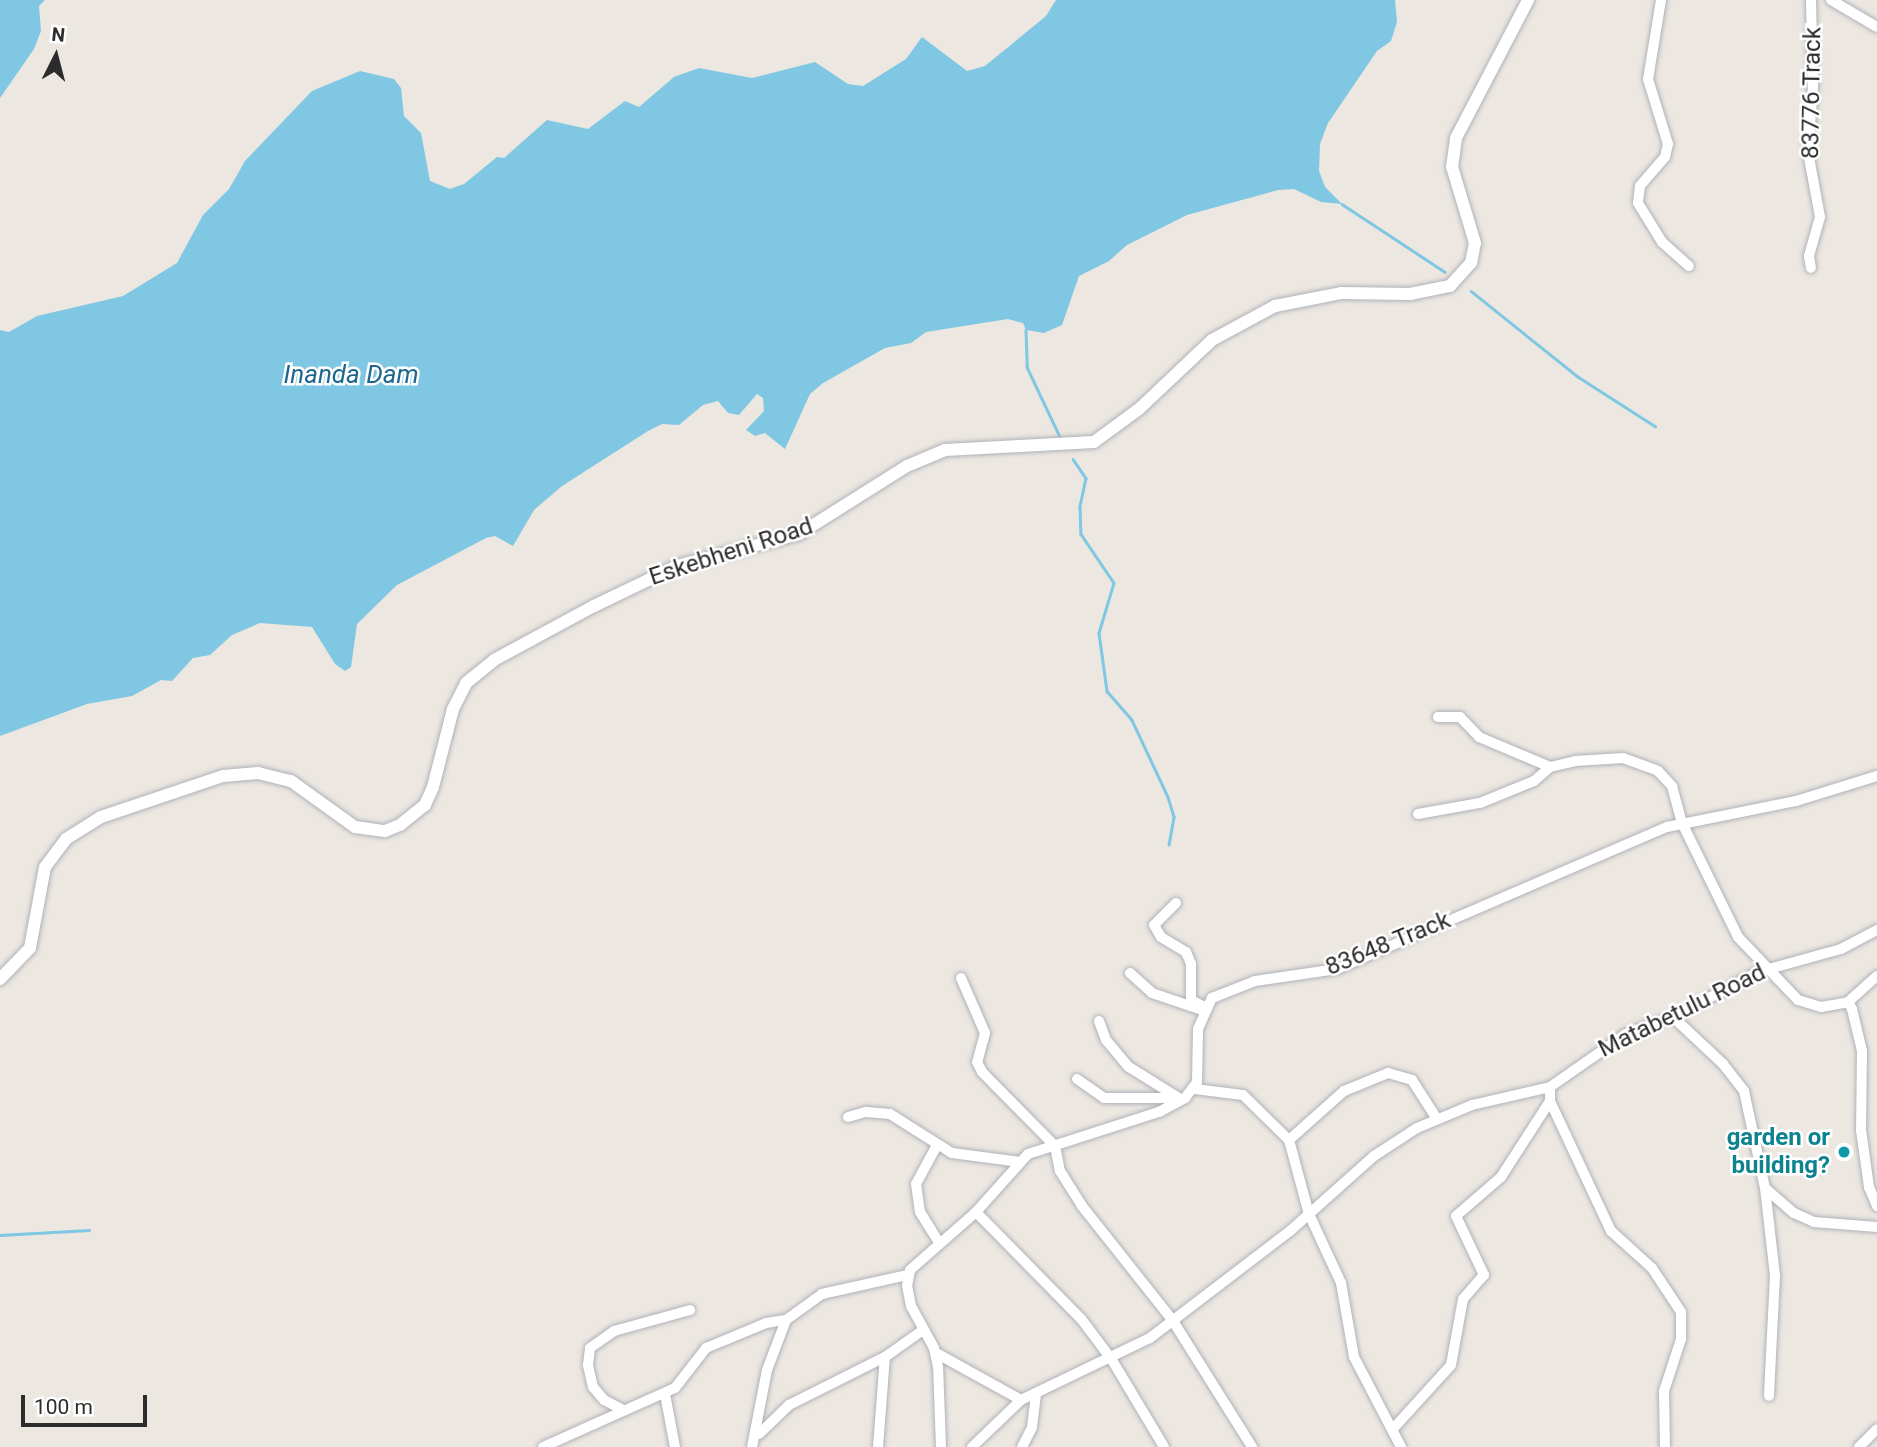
<!DOCTYPE html>
<html>
<head>
<meta charset="utf-8">
<style>
	body { margin:0 }
	#map { position:relative; width:1877px; height:1447px; overflow:hidden; background:#ece7e0; font-family:Roboto,sans-serif }
	div>[style] { position:absolute }
	[style*='--x'] { left:calc(var(--x)*1px); top:calc(var(--y)*1px); width:calc(var(--w)*1px); rotate:calc(var(--a)*1deg) }
	.water>* { inset:0; background:#7fc7e2 }
	.stream>* { height:2.5px; margin:-1.25px; padding:0 1.25px; transform-origin:1.25px; border-radius:1.25px; background:#7fc7e2 }
	.roads { filter:drop-shadow(0 0 2px #b0b2bb) drop-shadow(0 0 2px #b0b2bb) }
	.minor>* { height:10px; margin:-5px; padding:0 5px; transform-origin:5px; border-radius:5px; background:#fff }
	.tertiary>* { height:12px; margin:-6px; padding:0 6px; transform-origin:6px; border-radius:6px; background:#fff }
	.dots>* { width:19px; height:19px; translate:-50% -50%; box-sizing:border-box; border:4px solid #fff; border-radius:50% }
	span { translate:-50% -50%; white-space:nowrap; text-align:center; line-height:1.15; -webkit-text-stroke:5px #fff; paint-order:stroke }
	.street-label { font-size:24px; color:#2c2c2c }
	.culture-label { font-size:24px; color:#0d838f; font-weight:700 }
	.right { translate:-100% -50%; text-align:right }
	.water-label { font-size:26px; color:#1d678f; font-style:italic }
	.north { position:absolute; left:21px; top:21px; width:70px; height:70px; -webkit-text-stroke:5px #fff; paint-order:stroke; rotate:6deg; font-size:19px; font-weight:700; line-height:28px; text-align:center; color:#2c2c2c }
	.north::after { content:''; display:block; margin:auto; width:24px; height:32px; background:#2c2c2c; clip-path:polygon(50% 0,100% 100%,50% 72%,0 100%) }
	.scale { position:absolute; left:21px; top:1395px; width:126px; height:32px; box-sizing:border-box; border:4px solid #2c2c2c; border-top:0; padding-left:9px; font-size:21px; line-height:24px; white-space:nowrap; color:#2c2c2c; -webkit-text-stroke:5px #fff; paint-order:stroke }
</style>
</head>
<body>
<div id="map">
	<div class="water">
		<div style="clip-path:polygon(0 0,45px 0,39px 6px,41px 31px,34px 49px,0 98px)"></div>
		<div style="clip-path:polygon(1056px 0,1395px 0,1397px 22px,1391px 41px,1377px 51px,1328px 123px,1320px 144px,1319px 171px,1325px 187px,1342px 204px,1321px 202px,1294px 189px,1278px 190px,1187px 215px,1127px 245px,1109px 261px,1079px 276px,1062px 325px,1044px 333px,1026px 330px,1023px 323px,1008px 319px,926px 332px,911px 343px,885px 348px,823px 383px,810px 394px,785px 449px,765px 433px,755px 436px,746px 430px,764px 411px,763px 398px,757px 394px,739px 415px,728px 413px,718px 401px,703px 405px,679px 425px,662px 424px,648px 431px,562px 486px,534px 510px,513px 546px,495px 536px,486px 538px,397px 585px,357px 624px,351px 667px,345px 671px,335px 664px,312px 627px,260px 623px,232px 635px,210px 655px,193px 658px,172px 681px,161px 680px,132px 696px,87px 704px,0 736px,0 330px,9px 332px,37px 316px,123px 296px,177px 263px,203px 215px,229px 189px,245px 161px,312px 91px,360px 71px,394px 79px,401px 88px,404px 116px,421px 133px,430px 181px,450px 189px,464px 184px,497px 157px,504px 158px,547px 120px,588px 129px,625px 101px,639px 107px,674px 77px,699px 68px,752px 78px,815px 62px,848px 84px,863px 86px,906px 59px,922px 37px,967px 71px,985px 66px,1046px 16px)"></div>
	</div>
	<div class="stream">
		<div style="--x:1342;--y:204;--w:123;--a:33.4"></div>
		<div style="--x:1471;--y:291;--w:136;--a:38.7"></div>
		<div style="--x:1577;--y:376;--w:93;--a:32.7"></div>
		<div style="--x:1026;--y:330;--w:37;--a:88"></div>
		<div style="--x:1027;--y:367;--w:80;--a:64.7"></div>
		<div style="--x:1073;--y:459;--w:23;--a:56"></div>
		<div style="--x:1086;--y:478;--w:30;--a:102"></div>
		<div style="--x:1080;--y:507;--w:27;--a:88"></div>
		<div style="--x:1081;--y:534;--w:59;--a:56"></div>
		<div style="--x:1114;--y:583;--w:52;--a:106.7"></div>
		<div style="--x:1099;--y:633;--w:59;--a:82.1"></div>
		<div style="--x:1107;--y:691;--w:38;--a:49"></div>
		<div style="--x:1132;--y:720;--w:85;--a:64.9"></div>
		<div style="--x:1168;--y:797;--w:21;--a:73"></div>
		<div style="--x:1174;--y:817;--w:28;--a:100"></div>
		<div style="--x:0;--y:1235;--w:89;--a:-3.2"></div>
	</div>
	<div class="roads">
		<div class="minor">
			<div style="--x:1661;--y:0;--w:80;--a:99.3"></div>
			<div style="--x:1648;--y:79;--w:68;--a:72.9"></div>
			<div style="--x:1668;--y:144;--w:13;--a:103"></div>
			<div style="--x:1665;--y:157;--w:38;--a:131"></div>
			<div style="--x:1640;--y:186;--w:17;--a:97"></div>
			<div style="--x:1638;--y:203;--w:46;--a:58.4"></div>
			<div style="--x:1662;--y:242;--w:36;--a:42"></div>
			<div style="--x:1811;--y:0;--w:86;--a:88.7"></div>
			<div style="--x:1813;--y:86;--w:66;--a:94.3"></div>
			<div style="--x:1808;--y:152;--w:66;--a:79.5"></div>
			<div style="--x:1820;--y:217;--w:41;--a:105.8"></div>
			<div style="--x:1809;--y:256;--w:12;--a:81"></div>
			<div style="--x:1831;--y:0;--w:53;--a:30.4"></div>
			<div style="--x:1438;--y:717;--w:22;--a:0"></div>
			<div style="--x:1460;--y:717;--w:28;--a:46"></div>
			<div style="--x:1479;--y:737;--w:77;--a:22.9"></div>
			<div style="--x:1418;--y:814;--w:63;--a:-10.1"></div>
			<div style="--x:1480;--y:803;--w:58;--a:-22.2"></div>
			<div style="--x:1534;--y:781;--w:21;--a:-41"></div>
			<div style="--x:1550;--y:767;--w:26;--a:-13"></div>
			<div style="--x:1575;--y:761;--w:48;--a:-3.6"></div>
			<div style="--x:1623;--y:758;--w:37;--a:20"></div>
			<div style="--x:1658;--y:771;--w:21;--a:47"></div>
			<div style="--x:1672;--y:786;--w:38;--a:75"></div>
			<div style="--x:1682;--y:823;--w:127;--a:63.8"></div>
			<div style="--x:1738;--y:937;--w:87;--a:46.4"></div>
			<div style="--x:1798;--y:1000;--w:24;--a:17"></div>
			<div style="--x:1821;--y:1007;--w:27;--a:-10"></div>
			<div style="--x:1848;--y:1002;--w:8;--a:60"></div>
			<div style="--x:1852;--y:1009;--w:43;--a:76.6"></div>
			<div style="--x:1862;--y:1051;--w:79;--a:90.7"></div>
			<div style="--x:1861;--y:1130;--w:58;--a:82"></div>
			<div style="--x:1869;--y:1187;--w:21;--a:67"></div>
			<div style="--x:1176;--y:903;--w:31;--a:135"></div>
			<div style="--x:1154;--y:925;--w:14;--a:60"></div>
			<div style="--x:1161;--y:937;--w:29;--a:31"></div>
			<div style="--x:1186;--y:952;--w:13;--a:67"></div>
			<div style="--x:1191;--y:964;--w:36;--a:90"></div>
			<div style="--x:1191;--y:1000;--w:16;--a:27"></div>
			<div style="--x:1130;--y:973;--w:30;--a:42"></div>
			<div style="--x:1152;--y:993;--w:50;--a:18.8"></div>
			<div style="--x:961;--y:978;--w:60;--a:66.4"></div>
			<div style="--x:985;--y:1033;--w:30;--a:105"></div>
			<div style="--x:977;--y:1062;--w:11;--a:63"></div>
			<div style="--x:982;--y:1072;--w:104;--a:45.4"></div>
			<div style="--x:1055;--y:1146;--w:25;--a:79"></div>
			<div style="--x:1060;--y:1171;--w:41;--a:57.8"></div>
			<div style="--x:1082;--y:1206;--w:147;--a:51.6"></div>
			<div style="--x:1173;--y:1321;--w:149;--a:57.9"></div>
			<div style="--x:1848;--y:1002;--w:39;--a:-42"></div>
			<div style="--x:1673;--y:1017;--w:69;--a:43.2"></div>
			<div style="--x:1723;--y:1064;--w:34;--a:52"></div>
			<div style="--x:1744;--y:1091;--w:99;--a:77.8"></div>
			<div style="--x:1765;--y:1188;--w:38;--a:41"></div>
			<div style="--x:1794;--y:1213;--w:22;--a:24"></div>
			<div style="--x:1814;--y:1222;--w:63;--a:4.5"></div>
			<div style="--x:1099;--y:1021;--w:20;--a:70"></div>
			<div style="--x:1106;--y:1040;--w:35;--a:50"></div>
			<div style="--x:1129;--y:1067;--w:62;--a:31.9"></div>
			<div style="--x:1077;--y:1079;--w:33;--a:35"></div>
			<div style="--x:1104;--y:1098;--w:71;--a:0"></div>
			<div style="--x:1195;--y:1089;--w:48;--a:7.1"></div>
			<div style="--x:1243;--y:1095;--w:64;--a:44.4"></div>
			<div style="--x:1289;--y:1140;--w:77;--a:74.9"></div>
			<div style="--x:1309;--y:1214;--w:76;--a:65.1"></div>
			<div style="--x:1341;--y:1283;--w:75;--a:80"></div>
			<div style="--x:1354;--y:1357;--w:102;--a:62.4"></div>
			<div style="--x:1550;--y:1101;--w:144;--a:64.9"></div>
			<div style="--x:1611;--y:1231;--w:55;--a:42.1"></div>
			<div style="--x:1652;--y:1268;--w:53;--a:56.6"></div>
			<div style="--x:1681;--y:1312;--w:27;--a:90"></div>
			<div style="--x:1681;--y:1339;--w:55;--a:108.1"></div>
			<div style="--x:1664;--y:1391;--w:56;--a:89"></div>
			<div style="--x:848;--y:1117;--w:19;--a:-16"></div>
			<div style="--x:866;--y:1112;--w:24;--a:5"></div>
			<div style="--x:890;--y:1114;--w:73;--a:32.2"></div>
			<div style="--x:952;--y:1153;--w:69;--a:7.5"></div>
			<div style="--x:1289;--y:1140;--w:74;--a:-41.7"></div>
			<div style="--x:1344;--y:1091;--w:48;--a:-22.2"></div>
			<div style="--x:1388;--y:1073;--w:25;--a:16"></div>
			<div style="--x:1412;--y:1080;--w:46;--a:57.3"></div>
			<div style="--x:936;--y:1147;--w:42;--a:118.4"></div>
			<div style="--x:916;--y:1184;--w:28;--a:82"></div>
			<div style="--x:920;--y:1212;--w:36;--a:58"></div>
			<div style="--x:1765;--y:1188;--w:89;--a:83.5"></div>
			<div style="--x:1775;--y:1276;--w:120;--a:92.9"></div>
			<div style="--x:976;--y:1212;--w:151;--a:45.5"></div>
			<div style="--x:1082;--y:1320;--w:50;--a:53.1"></div>
			<div style="--x:1112;--y:1360;--w:101;--a:59.1"></div>
			<div style="--x:936;--y:1353;--w:97;--a:28.9"></div>
			<div style="--x:665;--y:1394;--w:54;--a:79.3"></div>
			<div style="--x:623;--y:1410;--w:21;--a:-152"></div>
			<div style="--x:604;--y:1400;--w:17;--a:-130"></div>
			<div style="--x:593;--y:1387;--w:23;--a:-103"></div>
			<div style="--x:588;--y:1365;--w:17;--a:-83"></div>
			<div style="--x:590;--y:1348;--w:29;--a:-35"></div>
			<div style="--x:614;--y:1331;--w:79;--a:-15.4"></div>
			<div style="--x:1392;--y:1430;--w:88;--a:-47.8"></div>
			<div style="--x:1451;--y:1365;--w:67;--a:-79.7"></div>
			<div style="--x:1463;--y:1299;--w:32;--a:-49"></div>
			<div style="--x:1484;--y:1275;--w:65;--a:-115.4"></div>
			<div style="--x:1456;--y:1216;--w:60;--a:-40.9"></div>
			<div style="--x:1501;--y:1177;--w:90;--a:-57.2"></div>
			<div style="--x:1550;--y:1101;--w:14;--a:-90"></div>
			<div style="--x:759;--y:1434;--w:42;--a:-44"></div>
			<div style="--x:789;--y:1405;--w:107;--a:-26.6"></div>
			<div style="--x:885;--y:1357;--w:47;--a:-35.4"></div>
			<div style="--x:543;--y:1447;--w:145;--a:-24.1"></div>
			<div style="--x:675;--y:1388;--w:51;--a:-52.2"></div>
			<div style="--x:706;--y:1348;--w:65;--a:-22.6"></div>
			<div style="--x:766;--y:1323;--w:20;--a:-9"></div>
			<div style="--x:752;--y:1447;--w:78;--a:-79"></div>
			<div style="--x:767;--y:1370;--w:53;--a:-69.2"></div>
			<div style="--x:786;--y:1320;--w:44;--a:-35.8"></div>
			<div style="--x:822;--y:1294;--w:88;--a:-12.5"></div>
			<div style="--x:878;--y:1447;--w:90;--a:-85.6"></div>
			<div style="--x:941;--y:1447;--w:80;--a:-92.1"></div>
			<div style="--x:938;--y:1367;--w:19;--a:-102"></div>
			<div style="--x:934;--y:1348;--w:48;--a:-118.7"></div>
			<div style="--x:911;--y:1306;--w:20;--a:-101"></div>
			<div style="--x:907;--y:1286;--w:16;--a:-79"></div>
			<div style="--x:910;--y:1270;--w:88;--a:-41.3"></div>
			<div style="--x:976;--y:1212;--w:78;--a:-48.1"></div>
			<div style="--x:1028;--y:1154;--w:138;--a:-17.8"></div>
			<div style="--x:1159;--y:1112;--w:30;--a:-28"></div>
			<div style="--x:1185;--y:1098;--w:20;--a:-53"></div>
			<div style="--x:1197;--y:1082;--w:53;--a:-88.9"></div>
			<div style="--x:1198;--y:1029;--w:34;--a:-66"></div>
			<div style="--x:1212;--y:998;--w:46;--a:-21.6"></div>
			<div style="--x:1255;--y:981;--w:83;--a:-8.3"></div>
			<div style="--x:1337;--y:969;--w:359;--a:-23.3"></div>
			<div style="--x:1667;--y:827;--w:132;--a:-11.4"></div>
			<div style="--x:1796;--y:801;--w:85;--a:-17.2"></div>
			<div style="--x:972;--y:1447;--w:68;--a:-43.8"></div>
			<div style="--x:1021;--y:1400;--w:143;--a:-25.7"></div>
			<div style="--x:1150;--y:1338;--w:176;--a:-37.4"></div>
			<div style="--x:1290;--y:1231;--w:113;--a:-41.8"></div>
			<div style="--x:1374;--y:1156;--w:51;--a:-33.1"></div>
			<div style="--x:1417;--y:1128;--w:60;--a:-22.7"></div>
			<div style="--x:1472;--y:1105;--w:80;--a:-13"></div>
			<div style="--x:1550;--y:1087;--w:93;--a:-34.9"></div>
			<div style="--x:1626;--y:1034;--w:50;--a:-19.9"></div>
			<div style="--x:1673;--y:1017;--w:96;--a:-27.9"></div>
			<div style="--x:1758;--y:972;--w:86;--a:-15.5"></div>
			<div style="--x:1841;--y:949;--w:41;--a:-27.8"></div>
			<div style="--x:1022;--y:1447;--w:22;--a:-63"></div>
			<div style="--x:1032;--y:1427;--w:34;--a:-83"></div>
			<div style="--x:1859;--y:1447;--w:25;--a:-45"></div>
		</div>
		<div class="tertiary">
			<div style="--x:0;--y:979;--w:43;--a:-45.9"></div>
			<div style="--x:30;--y:948;--w:82;--a:-79.5"></div>
			<div style="--x:45;--y:867;--w:35;--a:-53"></div>
			<div style="--x:66;--y:839;--w:41;--a:-32.2"></div>
			<div style="--x:101;--y:817;--w:129;--a:-18.6"></div>
			<div style="--x:223;--y:776;--w:35;--a:-5"></div>
			<div style="--x:258;--y:773;--w:34;--a:14"></div>
			<div style="--x:291;--y:781;--w:79;--a:35.7"></div>
			<div style="--x:355;--y:827;--w:30;--a:8"></div>
			<div style="--x:385;--y:831;--w:16;--a:-22"></div>
			<div style="--x:400;--y:825;--w:32;--a:-39"></div>
			<div style="--x:425;--y:805;--w:20;--a:-66"></div>
			<div style="--x:433;--y:787;--w:81;--a:-75.6"></div>
			<div style="--x:453;--y:709;--w:29;--a:-63"></div>
			<div style="--x:466;--y:683;--w:36;--a:-39"></div>
			<div style="--x:494;--y:660;--w:114;--a:-28.4"></div>
			<div style="--x:594;--y:606;--w:92;--a:-25.7"></div>
			<div style="--x:677;--y:566;--w:126;--a:-14.7"></div>
			<div style="--x:799;--y:534;--w:128;--a:-32.2"></div>
			<div style="--x:907;--y:466;--w:41;--a:-22.8"></div>
			<div style="--x:945;--y:450;--w:149;--a:-3.1"></div>
			<div style="--x:1094;--y:442;--w:56;--a:-36.3"></div>
			<div style="--x:1139;--y:409;--w:100;--a:-43.4"></div>
			<div style="--x:1212;--y:340;--w:72;--a:-28.4"></div>
			<div style="--x:1275;--y:306;--w:67;--a:-11.1"></div>
			<div style="--x:1341;--y:293;--w:69;--a:0.8"></div>
			<div style="--x:1410;--y:294;--w:41;--a:-11.3"></div>
			<div style="--x:1450;--y:286;--w:31;--a:-48"></div>
			<div style="--x:1471;--y:263;--w:20;--a:-79"></div>
			<div style="--x:1475;--y:243;--w:79;--a:-106.8"></div>
			<div style="--x:1452;--y:167;--w:29;--a:-82"></div>
			<div style="--x:1456;--y:138;--w:156;--a:-62.4"></div>
		</div>
	</div>
	<div class="dots">
		<div style="left:1844px;top:1152px;background:#0f9aa8"></div>
	</div>
	<div class="street-label">
		<span style="left:1812px;top:93px;rotate:-89deg">83776 Track</span>
		<span style="left:731px;top:552px;rotate:-18deg">Eskebheni Road</span>
		<span style="left:1388px;top:944px;rotate:-22deg">83648 Track</span>
		<span style="left:1682px;top:1011px;rotate:-26deg">Matabetulu Road</span>
	</div>
	<div class="culture-label">
		<span class="right" style="left:1830px;top:1152px">garden or<br>building?</span>
	</div>
	<div class="water-label">
		<span style="left:351px;top:375px">Inanda Dam</span>
	</div>
	<div class="north">N</div>
	<div class="scale">100 m</div>
</div>
</body>
</html>
